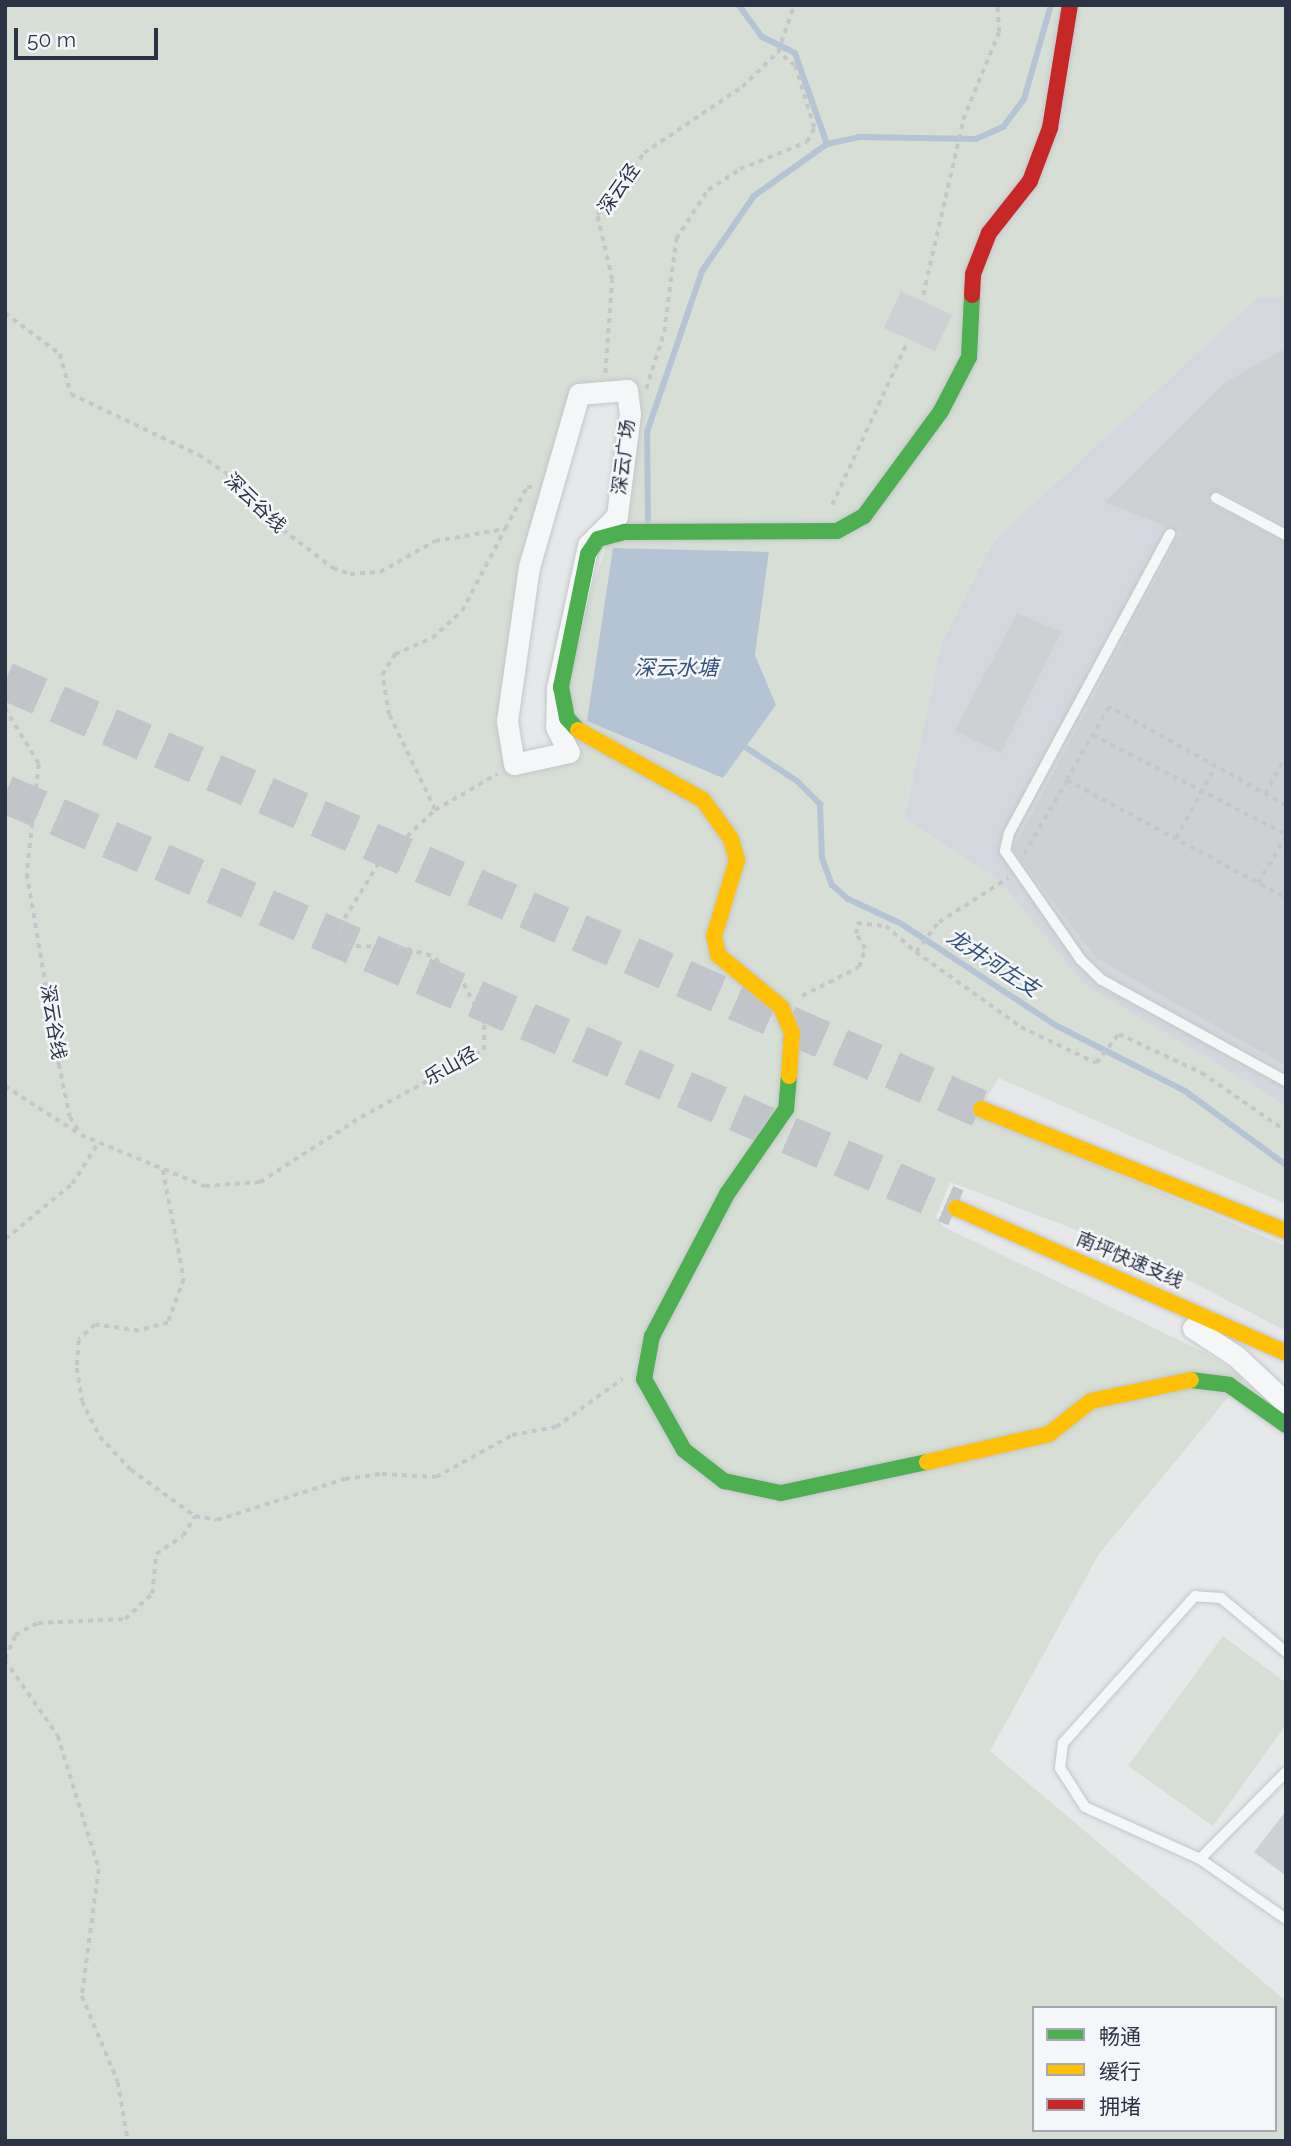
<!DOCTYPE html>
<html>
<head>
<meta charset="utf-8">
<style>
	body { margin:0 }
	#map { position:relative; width:1291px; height:2146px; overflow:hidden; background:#e6e8ea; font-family:Raleway,"Noto Sans SC",sans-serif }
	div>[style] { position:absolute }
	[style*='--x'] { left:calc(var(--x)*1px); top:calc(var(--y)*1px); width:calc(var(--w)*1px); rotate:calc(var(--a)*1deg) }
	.built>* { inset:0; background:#d4d7dd }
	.green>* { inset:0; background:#d6ded6 }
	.water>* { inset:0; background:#b4c4d5 }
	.stream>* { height:6px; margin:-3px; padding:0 3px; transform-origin:3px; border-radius:3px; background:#b4c4d5 }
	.building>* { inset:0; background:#ced0d3 }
	.highway-tunnel>* { height:38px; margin-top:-19px; transform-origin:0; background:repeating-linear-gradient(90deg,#c1c4c9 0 38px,transparent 0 57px) }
	.path>* { height:3.5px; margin-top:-1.75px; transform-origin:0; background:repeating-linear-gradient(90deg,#c5c6ca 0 5px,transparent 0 10px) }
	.roads { filter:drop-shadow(0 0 2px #c4c6c8) drop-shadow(0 0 2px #c4c6c8) }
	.lane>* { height:10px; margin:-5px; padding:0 5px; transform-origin:5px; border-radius:5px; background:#f5f6f7 }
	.street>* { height:21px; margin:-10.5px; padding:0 10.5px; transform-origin:10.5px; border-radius:10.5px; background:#f5f6f7 }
	.fast>* { height:16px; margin:-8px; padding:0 8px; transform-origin:8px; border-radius:8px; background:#4caf50 }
	.slow>* { height:16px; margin:-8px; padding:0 8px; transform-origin:8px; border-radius:8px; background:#ffc107 }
	.jam>* { height:16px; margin:-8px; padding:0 8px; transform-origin:8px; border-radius:8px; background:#c62828 }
	span { translate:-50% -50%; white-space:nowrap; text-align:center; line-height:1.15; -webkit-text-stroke:5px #f4f6f9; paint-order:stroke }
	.street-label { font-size:19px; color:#2b3445 }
	.water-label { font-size:21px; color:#34527a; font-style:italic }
	.frame { position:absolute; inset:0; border:7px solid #2b3445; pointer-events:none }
	.legend { position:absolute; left:1032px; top:2006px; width:245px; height:126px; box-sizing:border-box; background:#f4f6f9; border:2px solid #a4a8b1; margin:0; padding:9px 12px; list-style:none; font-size:21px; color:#2b3445 }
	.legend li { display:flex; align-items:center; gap:14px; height:35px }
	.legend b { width:35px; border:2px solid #a4a8b1 }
	.scale { position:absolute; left:14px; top:28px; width:144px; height:32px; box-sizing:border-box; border:4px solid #2b3445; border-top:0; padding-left:9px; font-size:21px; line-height:24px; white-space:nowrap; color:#2b3445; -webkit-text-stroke:5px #f4f6f9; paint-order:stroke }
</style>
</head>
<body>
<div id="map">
	<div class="built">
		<div style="clip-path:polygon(1286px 297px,1286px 1106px,1083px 984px,998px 879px,904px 819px,941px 644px,995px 539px,1257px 298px)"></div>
	</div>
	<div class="green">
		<div style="clip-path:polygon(evenodd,5px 5px,1286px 5px,1286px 297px,1257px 298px,995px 539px,941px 644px,904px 818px,998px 879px,1083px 984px,1286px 1106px,1286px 1204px,999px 1078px,977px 1114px,1286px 1246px,1286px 1331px,1135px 1252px,950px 1182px,936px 1217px,944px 1227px,1206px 1353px,1244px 1378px,1099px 1554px,990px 1751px,1286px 2001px,1286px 2141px,5px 2141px,5px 5px,627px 390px,617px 516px,557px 688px,568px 751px,514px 764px,529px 567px,579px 394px,627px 390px,5px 5px,613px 548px,769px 553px,755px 655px,775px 705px,613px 548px,5px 5px,1034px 2008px,1275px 2008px,1275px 2130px,1034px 2130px,1034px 2008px)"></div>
		<div style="clip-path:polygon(1223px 1636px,1286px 1683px,1286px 1725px,1213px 1826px,1128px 1766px)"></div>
	</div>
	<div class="water">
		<div style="clip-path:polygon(613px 548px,769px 552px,755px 655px,776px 705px,723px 778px,587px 721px)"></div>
	</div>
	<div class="stream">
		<div style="--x:827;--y:144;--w:33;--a:-12"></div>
		<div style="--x:859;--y:137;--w:117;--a:1"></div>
		<div style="--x:976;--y:139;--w:30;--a:-24"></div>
		<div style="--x:1003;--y:127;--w:35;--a:-53"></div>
		<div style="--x:1024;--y:99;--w:98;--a:-74"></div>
		<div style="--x:648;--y:522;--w:90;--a:-90.6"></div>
		<div style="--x:647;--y:432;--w:170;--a:-71.1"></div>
		<div style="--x:702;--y:271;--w:91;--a:-55.3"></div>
		<div style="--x:754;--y:196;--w:90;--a:-35.5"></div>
		<div style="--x:827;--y:144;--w:96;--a:-109.4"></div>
		<div style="--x:795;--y:53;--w:37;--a:-154"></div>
		<div style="--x:762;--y:37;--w:39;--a:-126"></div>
		<div style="--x:745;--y:747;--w:62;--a:33.2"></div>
		<div style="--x:797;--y:781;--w:33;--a:45"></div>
		<div style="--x:820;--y:804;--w:54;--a:87.9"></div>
		<div style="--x:822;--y:858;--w:29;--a:70"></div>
		<div style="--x:832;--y:885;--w:21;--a:41"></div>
		<div style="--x:848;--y:899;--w:57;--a:24.8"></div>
		<div style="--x:900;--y:923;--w:188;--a:33.3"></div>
		<div style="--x:1057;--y:1026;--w:144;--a:26.9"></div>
		<div style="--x:1185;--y:1091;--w:125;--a:36.2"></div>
	</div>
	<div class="building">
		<div style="clip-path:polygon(901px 291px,952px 315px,935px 351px,884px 328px)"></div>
		<div style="clip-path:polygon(1286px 348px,1286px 526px,1220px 491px,1208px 498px,1212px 505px,1286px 543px,1286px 1066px,1096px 958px,1013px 849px,1181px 532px,1105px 502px,1223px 384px)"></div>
		<div style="clip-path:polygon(1017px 613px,1061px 632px,1001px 753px,955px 731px)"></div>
		<div style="clip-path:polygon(1286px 1811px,1286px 1876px,1254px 1852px)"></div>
	</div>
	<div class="highway-tunnel">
		<div style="--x:5;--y:681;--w:1066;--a:23.68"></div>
		<div style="--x:5;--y:794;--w:1037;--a:23.52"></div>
	</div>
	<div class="path">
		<div style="--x:923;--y:295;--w:180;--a:-77.1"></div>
		<div style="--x:963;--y:120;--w:95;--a:-67.8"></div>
		<div style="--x:999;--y:32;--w:27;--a:-94"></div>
		<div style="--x:5;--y:313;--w:69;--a:36.7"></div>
		<div style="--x:60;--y:354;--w:41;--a:74.6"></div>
		<div style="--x:71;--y:394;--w:142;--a:25.5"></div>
		<div style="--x:199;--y:455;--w:41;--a:34.1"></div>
		<div style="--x:233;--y:478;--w:72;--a:46.1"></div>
		<div style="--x:283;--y:530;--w:63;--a:37.2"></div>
		<div style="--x:333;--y:568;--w:18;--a:19"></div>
		<div style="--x:350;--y:574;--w:30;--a:-4"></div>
		<div style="--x:380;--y:572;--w:63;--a:-29.4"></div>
		<div style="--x:435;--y:541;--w:71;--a:-9.7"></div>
		<div style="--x:505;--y:529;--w:47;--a:-62.4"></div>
		<div style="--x:527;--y:487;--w:6;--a:0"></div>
		<div style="--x:605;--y:373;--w:93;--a:-85.7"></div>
		<div style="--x:612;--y:280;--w:67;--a:-103"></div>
		<div style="--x:597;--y:215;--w:78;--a:-52.8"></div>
		<div style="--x:644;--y:153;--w:118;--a:-34"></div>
		<div style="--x:742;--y:87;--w:50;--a:-44.2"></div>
		<div style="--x:778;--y:52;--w:50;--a:-71.2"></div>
		<div style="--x:646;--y:389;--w:60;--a:-72.5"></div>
		<div style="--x:664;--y:332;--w:94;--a:-82.6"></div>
		<div style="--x:676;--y:239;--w:59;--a:-56.9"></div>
		<div style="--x:708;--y:190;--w:38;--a:-33"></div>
		<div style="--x:740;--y:169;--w:72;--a:-21.9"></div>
		<div style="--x:807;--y:142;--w:16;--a:-63"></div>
		<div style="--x:814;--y:128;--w:65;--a:-107"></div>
		<div style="--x:795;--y:66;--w:22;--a:-141"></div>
		<div style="--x:832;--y:505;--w:176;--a:-65.2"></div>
		<div style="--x:5;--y:708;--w:66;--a:58.7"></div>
		<div style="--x:39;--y:764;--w:111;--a:96.2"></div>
		<div style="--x:27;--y:874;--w:193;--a:80.4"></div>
		<div style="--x:59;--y:1064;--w:54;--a:78.3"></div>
		<div style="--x:70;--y:1117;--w:19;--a:58"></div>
		<div style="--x:1093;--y:735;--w:217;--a:27.2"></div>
		<div style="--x:1265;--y:794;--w:44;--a:-61.7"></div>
		<div style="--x:1286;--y:806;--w:203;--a:-150.8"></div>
		<div style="--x:1109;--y:707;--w:84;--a:119.9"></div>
		<div style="--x:1067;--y:780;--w:249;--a:28.3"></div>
		<div style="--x:435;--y:810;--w:106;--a:-115.8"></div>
		<div style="--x:389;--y:715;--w:41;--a:-99.9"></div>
		<div style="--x:382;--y:675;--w:25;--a:-58"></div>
		<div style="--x:395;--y:654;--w:40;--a:-23.4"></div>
		<div style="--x:432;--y:638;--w:40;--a:-42"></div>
		<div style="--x:462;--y:611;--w:93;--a:-62.3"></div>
		<div style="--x:1176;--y:838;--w:81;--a:-61.2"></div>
		<div style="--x:1024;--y:854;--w:86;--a:-59.8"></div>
		<div style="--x:1258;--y:883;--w:55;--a:-59.2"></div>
		<div style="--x:916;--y:952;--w:129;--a:35.5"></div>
		<div style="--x:1021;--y:1027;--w:83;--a:25.6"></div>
		<div style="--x:1096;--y:1063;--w:37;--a:-52"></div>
		<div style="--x:1119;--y:1034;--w:92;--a:25.2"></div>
		<div style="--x:1202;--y:1073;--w:102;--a:34.6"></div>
		<div style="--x:802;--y:996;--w:64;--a:-27"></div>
		<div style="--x:859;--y:967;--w:19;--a:-72"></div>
		<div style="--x:865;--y:949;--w:17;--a:-121"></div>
		<div style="--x:856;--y:934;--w:11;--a:-85"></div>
		<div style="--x:857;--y:923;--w:29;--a:6"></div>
		<div style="--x:886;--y:926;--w:40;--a:41"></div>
		<div style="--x:916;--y:952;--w:38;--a:-53"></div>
		<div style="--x:939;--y:922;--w:82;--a:-32.5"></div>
		<div style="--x:5;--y:1086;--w:90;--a:32.8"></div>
		<div style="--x:81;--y:1135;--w:134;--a:22.4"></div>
		<div style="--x:205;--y:1186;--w:55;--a:-4.2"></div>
		<div style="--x:260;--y:1182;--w:120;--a:-32.8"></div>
		<div style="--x:361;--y:1117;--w:140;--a:-28.6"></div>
		<div style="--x:484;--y:1050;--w:26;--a:-90"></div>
		<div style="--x:484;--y:1024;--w:48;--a:-117.1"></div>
		<div style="--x:462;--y:981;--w:40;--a:-141"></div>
		<div style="--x:431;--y:956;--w:31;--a:-165"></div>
		<div style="--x:401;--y:948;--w:60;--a:-178.1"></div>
		<div style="--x:341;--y:946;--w:19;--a:-96"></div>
		<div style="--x:339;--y:927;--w:74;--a:-58.2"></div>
		<div style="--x:378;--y:864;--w:79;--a:-43.5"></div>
		<div style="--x:435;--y:810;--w:72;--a:-30.1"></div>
		<div style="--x:163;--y:1170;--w:111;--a:79.1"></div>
		<div style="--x:184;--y:1279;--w:47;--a:110"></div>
		<div style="--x:168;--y:1323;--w:30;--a:165"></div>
		<div style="--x:139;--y:1331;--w:44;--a:-172.2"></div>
		<div style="--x:95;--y:1325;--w:22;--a:137"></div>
		<div style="--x:79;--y:1340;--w:28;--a:94"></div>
		<div style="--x:77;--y:1368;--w:33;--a:81"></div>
		<div style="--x:82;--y:1401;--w:40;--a:63.4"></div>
		<div style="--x:100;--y:1437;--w:45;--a:46.8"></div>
		<div style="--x:131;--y:1470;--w:79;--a:35.7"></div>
		<div style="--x:195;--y:1516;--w:22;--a:10"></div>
		<div style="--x:217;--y:1520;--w:134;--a:-17.8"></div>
		<div style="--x:345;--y:1479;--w:37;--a:-8"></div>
		<div style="--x:382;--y:1474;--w:54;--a:3.2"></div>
		<div style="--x:436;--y:1477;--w:87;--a:-28.9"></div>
		<div style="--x:512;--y:1435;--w:45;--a:-10.3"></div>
		<div style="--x:556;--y:1427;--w:82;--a:-36"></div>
		<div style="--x:5;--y:1239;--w:87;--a:-39.4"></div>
		<div style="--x:72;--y:1184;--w:49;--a:-57.6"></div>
		<div style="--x:5;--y:1659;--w:26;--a:-67"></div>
		<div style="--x:15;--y:1635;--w:26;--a:-28"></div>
		<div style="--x:38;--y:1623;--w:87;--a:-2.6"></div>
		<div style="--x:125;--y:1619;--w:37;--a:-43"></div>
		<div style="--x:152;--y:1594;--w:40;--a:-84.3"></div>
		<div style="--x:156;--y:1554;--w:32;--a:-34"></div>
		<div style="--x:183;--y:1536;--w:23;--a:-59"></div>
		<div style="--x:5;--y:1660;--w:93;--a:55.1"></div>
		<div style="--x:58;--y:1736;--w:139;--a:72.9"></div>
		<div style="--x:99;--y:1869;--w:128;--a:97.6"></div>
		<div style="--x:82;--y:1996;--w:93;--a:67.3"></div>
		<div style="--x:118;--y:2082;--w:60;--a:80.4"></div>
	</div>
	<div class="roads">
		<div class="lane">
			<div style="--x:1216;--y:498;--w:79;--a:27.9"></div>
			<div style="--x:1170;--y:534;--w:340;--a:118.3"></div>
			<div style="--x:1009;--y:833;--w:18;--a:103"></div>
			<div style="--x:1005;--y:851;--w:133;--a:55.1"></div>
			<div style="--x:1081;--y:960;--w:29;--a:44"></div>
			<div style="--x:1102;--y:980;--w:210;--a:28.8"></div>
			<div style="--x:1286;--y:1652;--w:85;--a:-140.3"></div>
			<div style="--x:1221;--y:1598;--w:26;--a:-176"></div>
			<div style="--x:1195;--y:1596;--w:198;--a:131.9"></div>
			<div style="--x:1063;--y:1743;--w:25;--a:97"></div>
			<div style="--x:1060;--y:1768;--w:46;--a:57.3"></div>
			<div style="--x:1085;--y:1807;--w:126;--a:24.3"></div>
			<div style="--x:1200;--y:1859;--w:105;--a:34.9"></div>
			<div style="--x:1200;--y:1859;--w:122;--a:-45.3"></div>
		</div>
		<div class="street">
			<div style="--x:627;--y:390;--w:24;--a:83"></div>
			<div style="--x:630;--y:414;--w:103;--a:97.3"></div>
			<div style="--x:617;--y:516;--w:41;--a:135"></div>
			<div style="--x:588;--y:545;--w:146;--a:102.2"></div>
			<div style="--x:557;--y:688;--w:39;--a:91"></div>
			<div style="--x:556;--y:727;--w:28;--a:63"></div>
			<div style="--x:569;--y:752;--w:56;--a:167.7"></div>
			<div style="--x:514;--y:764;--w:44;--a:-99.2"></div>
			<div style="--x:507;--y:721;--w:156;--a:-81.9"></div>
			<div style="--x:529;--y:567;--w:180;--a:-73.9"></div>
			<div style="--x:579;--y:394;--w:48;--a:-4.8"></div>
			<div style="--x:1193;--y:1328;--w:51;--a:33.1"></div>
			<div style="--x:1236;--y:1356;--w:69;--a:43.2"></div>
		</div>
		<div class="fast">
			<div style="--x:578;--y:730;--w:16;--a:-133"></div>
			<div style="--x:567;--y:718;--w:32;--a:-101"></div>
			<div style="--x:561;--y:687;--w:136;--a:-78.5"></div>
			<div style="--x:588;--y:554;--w:18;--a:-56"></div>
			<div style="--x:598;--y:539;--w:28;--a:-15"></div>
			<div style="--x:625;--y:532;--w:212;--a:-0.3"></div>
			<div style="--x:837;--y:531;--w:31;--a:-29"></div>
			<div style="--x:864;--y:516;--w:130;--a:-53.7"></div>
			<div style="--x:941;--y:411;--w:61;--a:-62.6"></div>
			<div style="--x:969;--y:357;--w:62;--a:-87.2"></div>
			<div style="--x:789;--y:1076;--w:33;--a:95"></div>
			<div style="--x:786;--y:1109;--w:103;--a:124.8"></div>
			<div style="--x:727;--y:1194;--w:161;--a:117.8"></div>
			<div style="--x:652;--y:1336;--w:44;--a:100.5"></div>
			<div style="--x:644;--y:1379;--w:81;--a:60.6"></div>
			<div style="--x:684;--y:1450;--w:51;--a:37.8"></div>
			<div style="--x:724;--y:1481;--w:58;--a:11.9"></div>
			<div style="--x:781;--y:1493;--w:149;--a:-12"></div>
			<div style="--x:1191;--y:1380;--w:38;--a:7"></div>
			<div style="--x:1229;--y:1385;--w:70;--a:35.1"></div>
		</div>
		<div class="slow">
			<div style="--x:578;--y:730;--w:143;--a:29.2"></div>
			<div style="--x:703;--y:800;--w:48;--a:54.3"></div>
			<div style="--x:731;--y:839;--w:22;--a:74"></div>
			<div style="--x:737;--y:860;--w:79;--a:106.8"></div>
			<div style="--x:714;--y:936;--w:19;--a:78"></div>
			<div style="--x:718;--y:955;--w:82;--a:39.5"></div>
			<div style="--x:781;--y:1007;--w:28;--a:67"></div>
			<div style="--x:792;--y:1033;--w:43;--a:94"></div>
			<div style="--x:981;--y:1109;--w:328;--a:21.8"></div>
			<div style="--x:956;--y:1208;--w:360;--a:23.7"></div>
			<div style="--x:927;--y:1462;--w:125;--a:-12.9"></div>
			<div style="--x:1049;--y:1434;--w:53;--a:-38.2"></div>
			<div style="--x:1091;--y:1401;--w:102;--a:-11.9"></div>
		</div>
		<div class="jam">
			<div style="--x:972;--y:295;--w:21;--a:-87"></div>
			<div style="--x:973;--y:274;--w:44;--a:-68.7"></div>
			<div style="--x:989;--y:233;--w:66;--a:-51.7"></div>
			<div style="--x:1030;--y:181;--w:57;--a:-69.3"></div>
			<div style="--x:1050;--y:128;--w:125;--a:-80.8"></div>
		</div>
	</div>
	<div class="street-label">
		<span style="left:619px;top:189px;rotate:-55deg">深云径</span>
		<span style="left:624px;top:457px;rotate:-83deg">深云广场</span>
		<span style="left:255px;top:503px;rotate:44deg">深云谷线</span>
		<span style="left:53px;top:1022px;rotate:81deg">深云谷线</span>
		<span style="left:451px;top:1066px;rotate:-29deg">乐山径</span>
		<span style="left:1130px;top:1260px;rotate:23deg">南坪快速支线</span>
	</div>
	<div class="water-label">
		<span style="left:676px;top:668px">深云水塘</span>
		<span style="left:993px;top:963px;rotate:33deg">龙井河左支</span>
	</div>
	<div class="frame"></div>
	<ul class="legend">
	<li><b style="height:9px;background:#4caf50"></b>畅通</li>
	<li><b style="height:9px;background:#ffc107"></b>缓行</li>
	<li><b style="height:9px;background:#c62828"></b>拥堵</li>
	</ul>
	<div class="scale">50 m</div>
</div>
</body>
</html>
